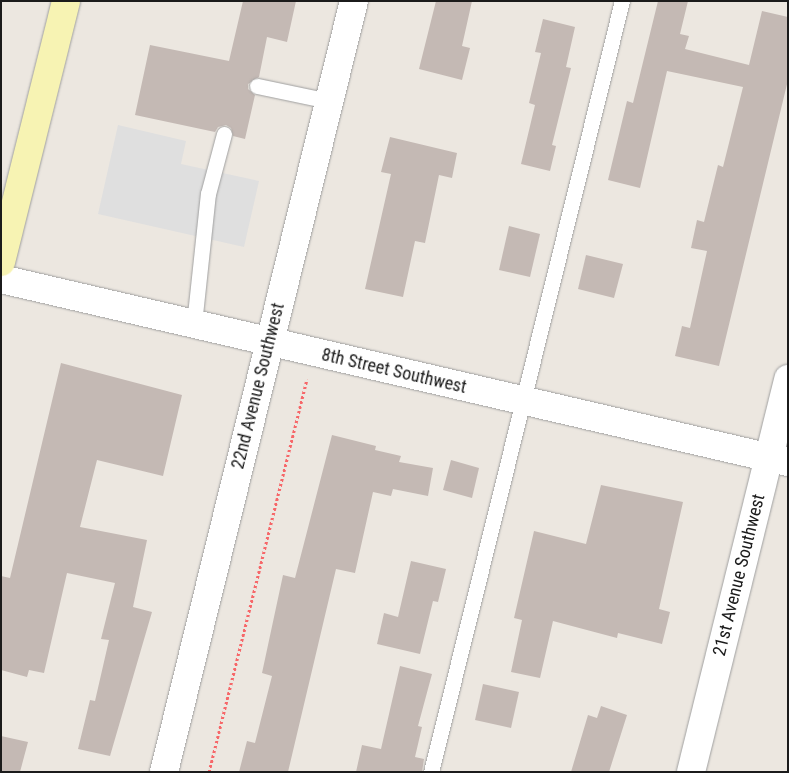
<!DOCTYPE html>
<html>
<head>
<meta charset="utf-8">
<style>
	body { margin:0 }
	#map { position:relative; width:789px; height:773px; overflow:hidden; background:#ece7e0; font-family:"Roboto Condensed",sans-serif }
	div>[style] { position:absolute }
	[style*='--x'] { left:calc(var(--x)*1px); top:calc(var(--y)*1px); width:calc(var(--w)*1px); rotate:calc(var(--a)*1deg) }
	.parking>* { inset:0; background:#dfdfdf }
	.building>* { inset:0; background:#c4b9b4 }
	.path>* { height:3px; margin-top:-1.5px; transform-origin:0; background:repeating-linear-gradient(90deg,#f66769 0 2.5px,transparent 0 5px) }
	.roads { filter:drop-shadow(0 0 1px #9f9f9f) drop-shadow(0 0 1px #9f9f9f) }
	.service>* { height:15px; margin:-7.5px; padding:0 7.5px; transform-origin:7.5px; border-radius:7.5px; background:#fff }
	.minor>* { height:28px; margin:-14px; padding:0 14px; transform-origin:14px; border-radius:14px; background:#fff }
	.secondary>* { height:28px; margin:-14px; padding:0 14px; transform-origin:14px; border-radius:14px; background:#f7f3b3 }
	span { translate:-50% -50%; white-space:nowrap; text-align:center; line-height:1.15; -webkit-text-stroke:5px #fff; paint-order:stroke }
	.street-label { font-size:18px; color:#1b1b1b }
	.frame { position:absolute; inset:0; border:2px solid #1b1b1b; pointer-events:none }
</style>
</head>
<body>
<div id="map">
	<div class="parking">
		<div style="clip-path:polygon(118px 125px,186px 141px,181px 164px,259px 181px,244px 247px,98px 214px)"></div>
	</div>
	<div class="building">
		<div style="clip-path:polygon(243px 1px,296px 1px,287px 42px,267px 37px,259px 77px,248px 84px,248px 89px,255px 95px,245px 139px,233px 136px,231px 128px,226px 125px,218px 127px,215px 132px,135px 115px,150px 45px,229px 61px)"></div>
		<div style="clip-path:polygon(436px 1px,472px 1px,462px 46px,470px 48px,462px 80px,419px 69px)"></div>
		<div style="clip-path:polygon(658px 1px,688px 1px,680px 34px,689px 36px,685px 49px,749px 65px,762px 11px,788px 17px,788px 80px,719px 366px,675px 356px,682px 326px,690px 328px,707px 251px,691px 248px,697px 220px,704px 222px,718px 165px,723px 167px,743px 87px,667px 71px,640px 188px,608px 180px,627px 101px,633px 103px)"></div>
		<div style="clip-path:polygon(543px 19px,575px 27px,566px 67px,571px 68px,552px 145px,556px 146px,550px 171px,521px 164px,535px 105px,529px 103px,541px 53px,535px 52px)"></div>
		<div style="clip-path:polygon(390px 137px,457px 153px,452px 178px,439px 175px,425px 243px,415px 241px,403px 297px,365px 289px,391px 174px,381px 172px)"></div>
		<div style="clip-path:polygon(509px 226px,540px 234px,530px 277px,499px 270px)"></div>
		<div style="clip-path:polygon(586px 255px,623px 264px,614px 298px,578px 289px)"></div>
		<div style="clip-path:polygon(61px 363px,182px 395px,163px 476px,97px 460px,80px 527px,147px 540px,133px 607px,152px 612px,110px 756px,78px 749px,90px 700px,95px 701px,109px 640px,101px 639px,115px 583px,67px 573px,44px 673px,29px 670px,27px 677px,1px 670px,1px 576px,10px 578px)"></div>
		<div style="clip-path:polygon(332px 435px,376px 446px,375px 450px,401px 456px,399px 462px,433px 468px,428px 496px,393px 489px,391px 496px,373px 492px,355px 573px,336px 569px,288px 772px,239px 772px,247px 741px,255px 743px,272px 676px,262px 673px,283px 575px,295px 578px)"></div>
		<div style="clip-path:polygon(451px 460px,479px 468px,472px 498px,443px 490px)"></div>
		<div style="clip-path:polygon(601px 485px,683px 502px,659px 609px,670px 612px,662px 644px,618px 633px,617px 638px,553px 621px,540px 678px,511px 672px,522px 620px,514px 618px,534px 531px,586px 544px)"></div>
		<div style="clip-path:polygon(411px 561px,446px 569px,438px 602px,433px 601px,420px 654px,377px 644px,384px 613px,398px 617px)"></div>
		<div style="clip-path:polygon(400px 666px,432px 674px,418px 726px,422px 727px,415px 757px,424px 759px,422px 772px,356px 772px,362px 745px,381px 749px)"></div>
		<div style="clip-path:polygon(483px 684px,519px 692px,511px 728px,475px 720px)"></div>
		<div style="clip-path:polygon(601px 706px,627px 715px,609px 772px,571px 772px,588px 715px,597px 718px)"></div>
		<div style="clip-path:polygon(1px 736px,28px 742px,20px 772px,1px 772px)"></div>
	</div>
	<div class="path">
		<div style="--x:209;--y:772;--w:405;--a:-76"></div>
	</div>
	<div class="roads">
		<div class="service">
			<div style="--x:257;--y:86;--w:74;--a:11.8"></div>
			<div style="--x:194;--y:324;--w:131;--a:-83.9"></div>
			<div style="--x:208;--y:194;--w:62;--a:-75.1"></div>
			<div style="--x:431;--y:772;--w:794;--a:-76.09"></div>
		</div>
		<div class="minor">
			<div style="--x:1;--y:279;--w:808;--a:13.09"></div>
			<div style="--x:164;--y:772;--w:794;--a:-76.16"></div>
			<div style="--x:691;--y:772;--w:405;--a:-76.1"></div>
		</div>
		<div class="secondary">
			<div style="--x:1;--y:262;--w:269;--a:-76"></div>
		</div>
	</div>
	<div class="street-label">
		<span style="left:394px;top:371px;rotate:13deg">8th Street Southwest</span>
		<span style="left:258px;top:386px;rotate:-76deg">22nd Avenue Southwest</span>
		<span style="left:739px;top:575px;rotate:-76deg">21st Avenue Southwest</span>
	</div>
	<div class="frame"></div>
</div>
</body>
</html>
